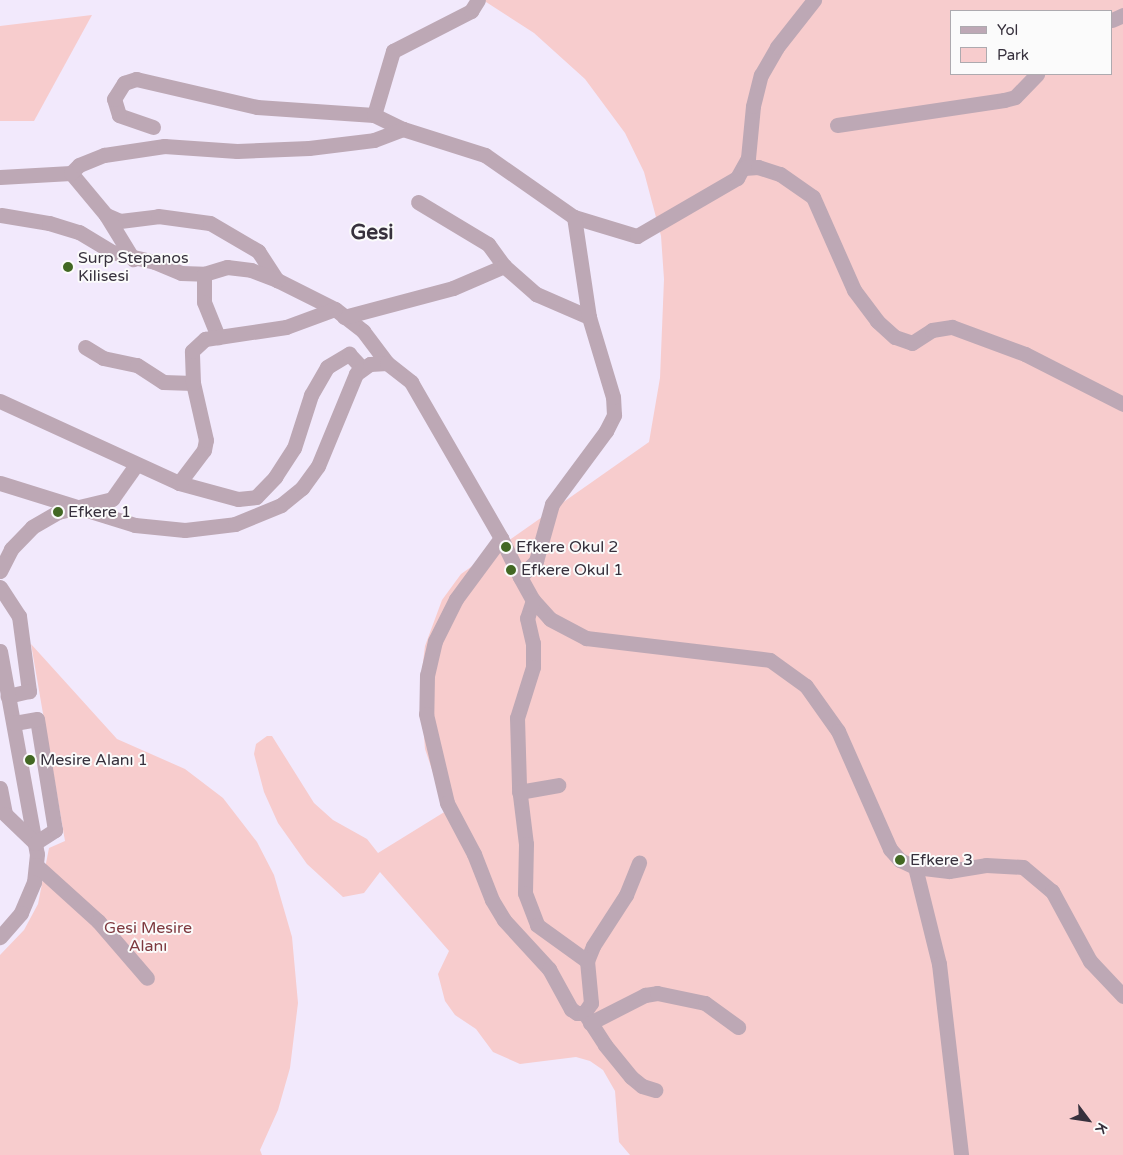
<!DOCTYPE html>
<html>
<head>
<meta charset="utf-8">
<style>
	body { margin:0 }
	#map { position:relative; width:1123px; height:1155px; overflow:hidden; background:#f2e9fc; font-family:"Varela Round",sans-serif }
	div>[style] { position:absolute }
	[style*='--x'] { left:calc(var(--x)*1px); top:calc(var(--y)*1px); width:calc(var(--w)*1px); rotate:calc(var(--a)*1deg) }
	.green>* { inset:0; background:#f7cccd }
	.minor>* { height:15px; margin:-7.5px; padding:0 7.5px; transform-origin:7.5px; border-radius:7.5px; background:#bda8b5 }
	.dots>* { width:14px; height:14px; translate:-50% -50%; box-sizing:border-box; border:2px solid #fbfbfb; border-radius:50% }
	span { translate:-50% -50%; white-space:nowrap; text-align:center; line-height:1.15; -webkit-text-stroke:4px #fbfbfb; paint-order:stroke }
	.poi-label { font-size:16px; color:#37313d }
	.left { translate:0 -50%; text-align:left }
	.park-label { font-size:16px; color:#7e393f }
	.district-label { font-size:21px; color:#37313d; font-weight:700 }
	.legend { position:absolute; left:950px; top:10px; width:162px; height:65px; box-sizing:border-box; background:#fbfbfb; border:1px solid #adaaaf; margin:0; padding:6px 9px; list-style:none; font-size:15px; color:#37313d }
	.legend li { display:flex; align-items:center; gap:10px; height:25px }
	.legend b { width:25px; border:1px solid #adaaaf }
	.north { position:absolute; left:1063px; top:1095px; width:50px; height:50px; -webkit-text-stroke:4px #fbfbfb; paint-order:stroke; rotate:121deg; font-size:14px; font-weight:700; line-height:20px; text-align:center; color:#37313d }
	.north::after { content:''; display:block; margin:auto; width:18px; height:22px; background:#37313d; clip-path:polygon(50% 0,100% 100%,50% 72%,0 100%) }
</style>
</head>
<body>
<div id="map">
	<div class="green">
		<div style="clip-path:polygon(evenodd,483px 0,1123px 0,1123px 1155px,630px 1155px,619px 1142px,615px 1091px,603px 1070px,590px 1061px,576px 1057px,520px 1064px,493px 1052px,476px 1029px,455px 1015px,445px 1001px,438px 974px,449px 951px,380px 872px,364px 893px,343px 897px,307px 864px,278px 823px,264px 792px,254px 754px,256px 744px,267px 736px,272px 736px,314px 803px,333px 820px,367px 839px,378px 853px,446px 811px,425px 749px,420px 687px,425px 646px,442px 600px,461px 574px,649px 442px,660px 378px,664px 279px,661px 236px,644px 172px,625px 133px,585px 79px,534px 33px,483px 0,952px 11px,1112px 11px,1112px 74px,952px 74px,952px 11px)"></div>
		<div style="clip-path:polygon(92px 15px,34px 121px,0 121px,0 26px)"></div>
		<div style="clip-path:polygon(31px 644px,117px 739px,185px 769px,223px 798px,257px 842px,274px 875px,292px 937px,298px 1003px,290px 1068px,278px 1110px,260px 1150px,262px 1155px,0 1155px,0 955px,24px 930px,38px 904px,49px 848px,65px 841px)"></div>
	</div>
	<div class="minor">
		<div style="--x:1112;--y:20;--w:12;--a:-24"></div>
		<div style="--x:374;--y:115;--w:67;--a:-73.5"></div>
		<div style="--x:393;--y:51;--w:88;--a:-27.1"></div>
		<div style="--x:471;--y:11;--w:13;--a:-58"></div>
		<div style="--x:837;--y:125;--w:169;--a:-8.5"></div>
		<div style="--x:1004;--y:100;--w:11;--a:-15"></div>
		<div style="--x:1015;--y:97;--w:32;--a:-46"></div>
		<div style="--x:153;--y:127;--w:36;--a:-161"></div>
		<div style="--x:119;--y:115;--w:17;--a:-107"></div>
		<div style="--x:114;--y:99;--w:19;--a:-58"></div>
		<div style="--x:124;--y:83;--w:13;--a:-18"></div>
		<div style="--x:136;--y:79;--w:124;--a:13"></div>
		<div style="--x:257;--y:107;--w:117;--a:3.9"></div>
		<div style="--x:374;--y:115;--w:32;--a:26"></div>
		<div style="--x:403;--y:129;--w:86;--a:17.6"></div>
		<div style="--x:485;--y:155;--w:108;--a:34.9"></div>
		<div style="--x:574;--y:217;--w:66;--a:16.8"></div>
		<div style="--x:637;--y:236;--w:116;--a:-30.1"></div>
		<div style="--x:737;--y:178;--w:23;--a:-61"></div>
		<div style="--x:748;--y:158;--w:52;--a:-84.5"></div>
		<div style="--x:753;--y:106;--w:32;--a:-76"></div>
		<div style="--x:761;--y:75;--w:32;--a:-60"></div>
		<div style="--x:777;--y:47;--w:60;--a:-51.8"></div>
		<div style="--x:744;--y:168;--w:14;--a:-4"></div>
		<div style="--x:758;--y:167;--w:23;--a:18"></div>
		<div style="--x:780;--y:174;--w:40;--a:34.9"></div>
		<div style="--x:813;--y:197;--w:102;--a:66.2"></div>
		<div style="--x:854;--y:290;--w:39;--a:53"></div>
		<div style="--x:877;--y:321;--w:24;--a:42"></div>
		<div style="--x:895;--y:337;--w:18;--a:19"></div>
		<div style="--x:912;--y:343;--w:24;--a:-33"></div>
		<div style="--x:932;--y:330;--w:20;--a:-9"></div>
		<div style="--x:952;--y:327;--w:78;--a:20.3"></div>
		<div style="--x:1025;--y:354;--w:110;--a:27"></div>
		<div style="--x:71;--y:173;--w:55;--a:50.2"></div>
		<div style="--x:106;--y:215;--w:15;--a:23"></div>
		<div style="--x:120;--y:221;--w:38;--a:-7"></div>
		<div style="--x:158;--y:216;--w:52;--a:7.7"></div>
		<div style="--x:210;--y:223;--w:56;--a:30.3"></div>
		<div style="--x:258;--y:251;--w:35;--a:57"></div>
		<div style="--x:277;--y:280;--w:65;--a:26.6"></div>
		<div style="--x:335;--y:309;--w:36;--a:38"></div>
		<div style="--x:363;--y:331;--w:40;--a:53"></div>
		<div style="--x:0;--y:177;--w:71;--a:-3.2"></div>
		<div style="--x:71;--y:173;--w:11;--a:-45"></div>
		<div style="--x:79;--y:165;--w:27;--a:-22"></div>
		<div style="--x:104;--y:155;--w:61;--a:-8.5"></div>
		<div style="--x:164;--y:146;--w:73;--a:3.9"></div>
		<div style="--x:237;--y:151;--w:72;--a:-2.4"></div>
		<div style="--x:309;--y:148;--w:65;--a:-7"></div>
		<div style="--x:374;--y:140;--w:31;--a:-21"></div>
		<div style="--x:418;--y:202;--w:82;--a:31"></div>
		<div style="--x:488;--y:244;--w:27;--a:54"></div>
		<div style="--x:1;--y:215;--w:49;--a:9.5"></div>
		<div style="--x:49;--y:223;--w:31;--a:17"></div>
		<div style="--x:79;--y:232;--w:39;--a:31"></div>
		<div style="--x:112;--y:252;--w:44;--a:13.1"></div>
		<div style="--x:155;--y:262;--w:28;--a:23"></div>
		<div style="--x:181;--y:273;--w:23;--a:2"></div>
		<div style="--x:204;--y:274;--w:24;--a:-17"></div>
		<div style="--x:227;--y:267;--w:24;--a:7"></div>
		<div style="--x:251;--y:270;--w:28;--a:21"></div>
		<div style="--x:106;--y:215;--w:52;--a:58.5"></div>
		<div style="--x:204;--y:274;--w:28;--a:90"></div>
		<div style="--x:204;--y:302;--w:38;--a:68"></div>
		<div style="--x:344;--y:317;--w:113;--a:-14.9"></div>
		<div style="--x:453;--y:288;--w:56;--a:-23.3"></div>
		<div style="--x:504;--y:266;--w:43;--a:41.2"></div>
		<div style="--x:536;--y:294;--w:58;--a:23.5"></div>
		<div style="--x:85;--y:347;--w:21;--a:31"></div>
		<div style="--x:103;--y:358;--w:35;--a:12"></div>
		<div style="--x:137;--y:365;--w:31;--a:33"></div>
		<div style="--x:163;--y:382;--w:30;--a:2"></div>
		<div style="--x:0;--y:401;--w:197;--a:24.6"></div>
		<div style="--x:179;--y:483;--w:61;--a:15.2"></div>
		<div style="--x:238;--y:499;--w:18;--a:-6"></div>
		<div style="--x:256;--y:497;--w:28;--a:-46"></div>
		<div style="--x:275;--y:477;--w:35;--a:-57"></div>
		<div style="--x:294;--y:448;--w:56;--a:-72.2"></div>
		<div style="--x:311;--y:395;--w:32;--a:-60"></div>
		<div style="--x:327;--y:367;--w:26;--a:-31"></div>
		<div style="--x:349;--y:354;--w:19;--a:47"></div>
		<div style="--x:0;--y:483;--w:141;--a:17.3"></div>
		<div style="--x:135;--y:525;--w:50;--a:5.7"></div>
		<div style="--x:185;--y:530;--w:50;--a:-6.8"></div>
		<div style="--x:235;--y:524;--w:50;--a:-22.4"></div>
		<div style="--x:281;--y:505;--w:27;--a:-39"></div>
		<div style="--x:302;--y:488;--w:27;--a:-54"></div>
		<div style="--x:318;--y:466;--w:100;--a:-67.6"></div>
		<div style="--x:356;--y:374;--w:17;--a:-36"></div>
		<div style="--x:370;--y:364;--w:17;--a:-3"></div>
		<div style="--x:387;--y:363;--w:31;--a:38"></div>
		<div style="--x:411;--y:382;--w:180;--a:60"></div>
		<div style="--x:501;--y:538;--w:43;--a:64"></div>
		<div style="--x:520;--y:577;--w:26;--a:61"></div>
		<div style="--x:533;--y:600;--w:25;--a:48"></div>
		<div style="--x:550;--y:619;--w:41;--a:27.8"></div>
		<div style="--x:586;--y:638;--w:185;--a:6.8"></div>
		<div style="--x:770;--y:660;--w:44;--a:35.8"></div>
		<div style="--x:806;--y:686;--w:55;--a:54.6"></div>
		<div style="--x:838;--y:731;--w:129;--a:66.2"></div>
		<div style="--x:890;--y:849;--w:15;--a:48"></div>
		<div style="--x:900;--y:860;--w:17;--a:25"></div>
		<div style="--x:915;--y:867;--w:34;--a:7"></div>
		<div style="--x:949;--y:871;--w:37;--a:-9"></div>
		<div style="--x:986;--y:865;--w:37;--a:3"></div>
		<div style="--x:1023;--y:867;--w:38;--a:40"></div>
		<div style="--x:1052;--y:891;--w:80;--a:61.5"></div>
		<div style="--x:1090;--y:961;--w:48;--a:46.7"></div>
		<div style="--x:179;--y:483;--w:41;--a:-52.9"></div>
		<div style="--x:204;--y:450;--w:10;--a:-79"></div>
		<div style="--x:206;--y:440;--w:58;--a:-102.8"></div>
		<div style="--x:193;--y:383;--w:32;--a:-92"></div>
		<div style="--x:192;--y:351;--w:18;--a:-43"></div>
		<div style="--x:205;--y:339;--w:82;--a:-8.4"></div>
		<div style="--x:286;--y:327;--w:52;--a:-20.2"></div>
		<div style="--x:501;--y:538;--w:76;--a:126.4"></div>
		<div style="--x:456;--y:599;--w:47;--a:116.6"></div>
		<div style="--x:435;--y:641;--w:35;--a:103"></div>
		<div style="--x:427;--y:675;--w:39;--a:91"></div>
		<div style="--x:426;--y:714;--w:91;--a:76.7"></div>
		<div style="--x:447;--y:803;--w:58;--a:62.1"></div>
		<div style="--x:474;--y:854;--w:49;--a:68.6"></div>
		<div style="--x:492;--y:900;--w:23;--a:59"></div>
		<div style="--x:504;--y:920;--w:67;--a:47.4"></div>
		<div style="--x:549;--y:969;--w:46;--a:61.2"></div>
		<div style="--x:571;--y:1009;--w:7;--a:34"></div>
		<div style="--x:577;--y:1013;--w:7;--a:0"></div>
		<div style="--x:584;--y:1013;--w:12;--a:-55"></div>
		<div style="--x:591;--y:1003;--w:42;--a:-95.4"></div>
		<div style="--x:587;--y:961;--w:16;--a:-68"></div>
		<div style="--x:593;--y:946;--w:61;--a:-57.1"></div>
		<div style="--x:626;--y:895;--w:35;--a:-68"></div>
		<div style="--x:0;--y:571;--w:25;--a:-63"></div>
		<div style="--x:11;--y:549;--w:30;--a:-46"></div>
		<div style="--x:32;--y:527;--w:30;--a:-30"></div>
		<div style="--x:58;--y:512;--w:56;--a:-13.5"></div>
		<div style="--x:112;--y:499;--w:42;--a:-54.8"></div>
		<div style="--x:520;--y:577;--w:23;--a:-45"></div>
		<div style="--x:536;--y:561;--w:59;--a:-74.3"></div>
		<div style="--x:552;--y:504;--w:91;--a:-53.5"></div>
		<div style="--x:606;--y:431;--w:18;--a:-63"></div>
		<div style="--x:614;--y:415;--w:18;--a:-93"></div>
		<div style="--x:613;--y:397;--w:84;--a:-106.7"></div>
		<div style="--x:589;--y:317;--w:101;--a:-98.5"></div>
		<div style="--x:0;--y:587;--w:35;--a:57"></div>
		<div style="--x:19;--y:616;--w:76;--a:82.4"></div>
		<div style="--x:29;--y:691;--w:22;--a:167"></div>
		<div style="--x:533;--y:600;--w:19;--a:108"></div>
		<div style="--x:527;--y:618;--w:26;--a:77"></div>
		<div style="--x:533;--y:643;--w:24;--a:90"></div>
		<div style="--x:533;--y:667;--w:53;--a:107.4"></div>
		<div style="--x:517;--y:718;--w:69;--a:88.3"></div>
		<div style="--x:519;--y:787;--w:57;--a:83"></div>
		<div style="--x:526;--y:844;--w:49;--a:91.2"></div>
		<div style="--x:525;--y:893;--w:34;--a:69"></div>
		<div style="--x:537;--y:925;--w:62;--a:35.8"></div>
		<div style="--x:0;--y:651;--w:206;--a:79.7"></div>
		<div style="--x:37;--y:854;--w:28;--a:96"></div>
		<div style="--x:34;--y:882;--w:34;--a:113"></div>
		<div style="--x:21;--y:913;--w:32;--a:131"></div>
		<div style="--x:0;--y:788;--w:26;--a:79"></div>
		<div style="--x:5;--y:814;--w:42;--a:44"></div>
		<div style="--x:35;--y:843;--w:24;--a:-33"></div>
		<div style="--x:55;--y:830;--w:112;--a:-99.2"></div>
		<div style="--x:37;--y:719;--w:23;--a:170"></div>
		<div style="--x:519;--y:792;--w:40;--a:-10"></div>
		<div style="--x:36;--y:865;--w:84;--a:42.1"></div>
		<div style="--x:98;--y:921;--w:75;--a:49.3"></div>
		<div style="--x:915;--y:867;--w:100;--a:76.1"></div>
		<div style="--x:939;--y:964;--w:192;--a:83.4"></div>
		<div style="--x:585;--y:1014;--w:37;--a:57"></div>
		<div style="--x:605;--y:1045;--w:41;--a:50.9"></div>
		<div style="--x:631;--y:1077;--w:14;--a:39"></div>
		<div style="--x:642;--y:1086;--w:14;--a:17"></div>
		<div style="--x:590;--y:1023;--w:62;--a:-27"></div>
		<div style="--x:645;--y:995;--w:12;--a:-9"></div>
		<div style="--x:657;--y:993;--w:49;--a:11.8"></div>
		<div style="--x:705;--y:1003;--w:41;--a:36"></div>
	</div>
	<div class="dots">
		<div style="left:68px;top:267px;background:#426823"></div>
		<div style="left:58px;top:512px;background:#426823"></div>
		<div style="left:506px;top:547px;background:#426823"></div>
		<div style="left:511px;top:570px;background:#426823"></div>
		<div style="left:30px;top:760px;background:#426823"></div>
		<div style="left:900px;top:860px;background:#426823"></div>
	</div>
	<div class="poi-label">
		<span class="left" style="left:78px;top:267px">Surp Stepanos<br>Kilisesi</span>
		<span class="left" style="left:68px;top:512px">Efkere 1</span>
		<span class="left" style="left:516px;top:547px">Efkere Okul 2</span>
		<span class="left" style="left:521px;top:570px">Efkere Okul 1</span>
		<span class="left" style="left:40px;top:760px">Mesire Alanı 1</span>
		<span class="left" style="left:910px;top:860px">Efkere 3</span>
	</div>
	<div class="park-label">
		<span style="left:148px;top:937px">Gesi Mesire<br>Alanı</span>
	</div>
	<div class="district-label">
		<span style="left:372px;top:233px">Gesi</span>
	</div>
	<ul class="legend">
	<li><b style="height:6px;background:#bda8b5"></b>Yol</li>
	<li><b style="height:14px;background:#f7cccd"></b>Park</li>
	</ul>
	<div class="north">K</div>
</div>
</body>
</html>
